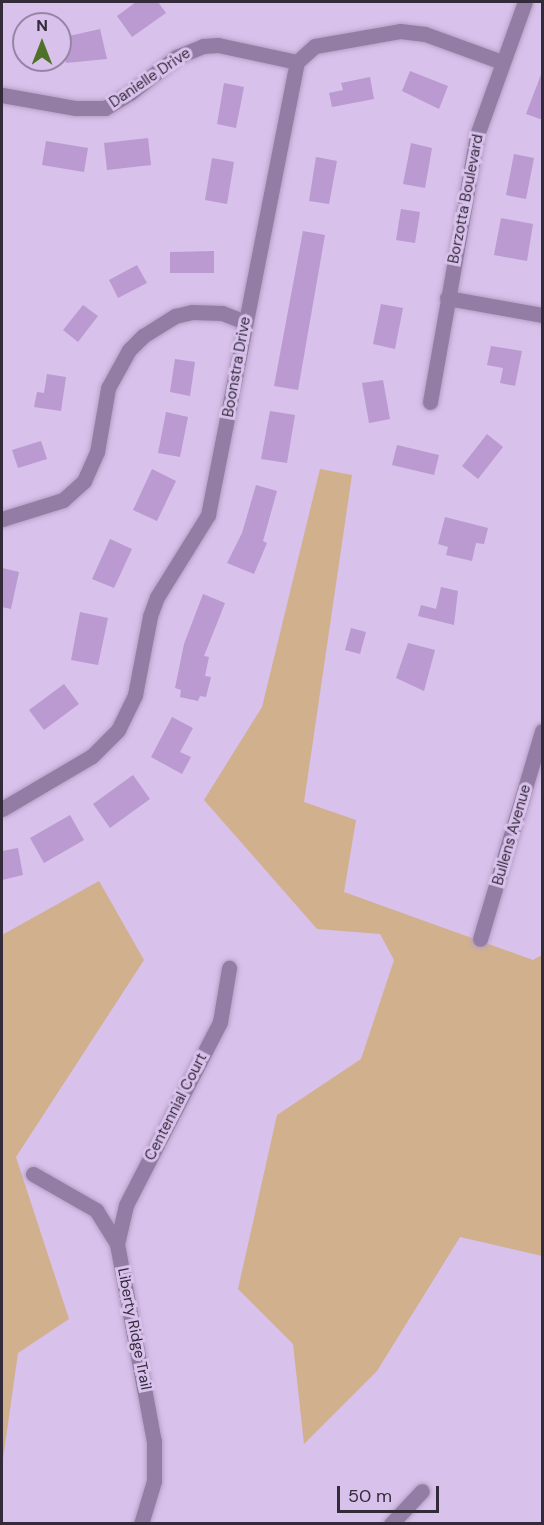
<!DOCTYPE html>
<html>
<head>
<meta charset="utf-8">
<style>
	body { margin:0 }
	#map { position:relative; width:544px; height:1525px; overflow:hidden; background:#d8c1eb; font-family:"DM Sans",sans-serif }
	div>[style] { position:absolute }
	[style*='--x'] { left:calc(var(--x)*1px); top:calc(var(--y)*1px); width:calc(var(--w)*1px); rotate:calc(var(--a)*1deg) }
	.green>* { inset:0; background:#d0b08d }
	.building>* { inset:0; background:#ba9ad0 }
	.roads { filter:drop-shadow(0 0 2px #b4a0c4) drop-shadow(0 0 2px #b4a0c4) }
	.minor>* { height:15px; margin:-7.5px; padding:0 7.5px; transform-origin:7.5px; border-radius:7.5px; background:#947da5 }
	span { translate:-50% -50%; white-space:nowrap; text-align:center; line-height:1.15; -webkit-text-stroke:6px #d8c1eb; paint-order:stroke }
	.street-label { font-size:15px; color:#332a3a }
	.frame { position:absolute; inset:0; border:3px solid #332a3a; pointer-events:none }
	.north { position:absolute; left:12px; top:12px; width:60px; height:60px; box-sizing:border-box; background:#d8c1eb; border:2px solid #9685a4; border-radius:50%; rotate:0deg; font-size:16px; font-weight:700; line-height:24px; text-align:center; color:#332a3a }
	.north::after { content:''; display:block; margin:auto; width:21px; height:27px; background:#4e7027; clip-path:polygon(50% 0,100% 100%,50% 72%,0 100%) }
	.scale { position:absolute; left:337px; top:1486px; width:102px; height:27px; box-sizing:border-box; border:3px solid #332a3a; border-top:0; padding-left:8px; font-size:18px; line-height:21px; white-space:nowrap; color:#332a3a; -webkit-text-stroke:4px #d8c1eb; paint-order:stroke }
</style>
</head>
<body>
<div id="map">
	<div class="green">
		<div style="clip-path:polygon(320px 469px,352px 475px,304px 802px,356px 820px,344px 892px,533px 960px,542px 955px,542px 1256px,460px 1237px,377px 1371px,304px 1444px,293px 1344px,238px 1289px,277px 1115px,361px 1059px,394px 960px,380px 934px,317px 929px,204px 800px,262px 707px)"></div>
		<div style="clip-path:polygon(99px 881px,144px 960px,16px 1157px,69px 1319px,18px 1353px,2px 1466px,2px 935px)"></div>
	</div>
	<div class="building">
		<div style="clip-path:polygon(136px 2px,158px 2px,166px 13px,132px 37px,117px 16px)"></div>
		<div style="clip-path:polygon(100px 29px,107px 59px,66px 63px,60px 38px)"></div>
		<div style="clip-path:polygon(410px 71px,448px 86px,439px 109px,402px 91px)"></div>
		<div style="clip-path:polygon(542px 72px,543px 73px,543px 120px,526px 114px)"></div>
		<div style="clip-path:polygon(370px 77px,374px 99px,332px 107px,329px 93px,343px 90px,341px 83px)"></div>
		<div style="clip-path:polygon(224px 83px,244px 87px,236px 128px,217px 124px)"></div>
		<div style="clip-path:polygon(148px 138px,151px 165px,107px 170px,104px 143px)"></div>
		<div style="clip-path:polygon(46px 141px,88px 148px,84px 172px,42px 165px)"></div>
		<div style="clip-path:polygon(411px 143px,432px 148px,425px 188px,403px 184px)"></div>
		<div style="clip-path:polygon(514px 154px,534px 158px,526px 199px,506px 195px)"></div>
		<div style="clip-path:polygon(316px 157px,337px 161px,329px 204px,309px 201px)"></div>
		<div style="clip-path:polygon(212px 158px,234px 162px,227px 204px,205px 200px)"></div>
		<div style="clip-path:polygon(401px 209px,420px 212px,415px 243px,396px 240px)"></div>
		<div style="clip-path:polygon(501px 218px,533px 224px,527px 261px,494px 255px)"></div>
		<div style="clip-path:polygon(303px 231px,325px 235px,298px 390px,274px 386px)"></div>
		<div style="clip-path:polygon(214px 251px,214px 273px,170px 273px,170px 252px)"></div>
		<div style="clip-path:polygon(137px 265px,147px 283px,118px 298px,109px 280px)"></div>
		<div style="clip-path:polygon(381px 304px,403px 308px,395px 349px,373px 344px)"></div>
		<div style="clip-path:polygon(83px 305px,98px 316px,78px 342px,63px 330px)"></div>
		<div style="clip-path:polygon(491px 346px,522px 351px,515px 386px,500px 383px,503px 368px,487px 365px)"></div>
		<div style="clip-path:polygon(175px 359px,195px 362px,190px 396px,170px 392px)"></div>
		<div style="clip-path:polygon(47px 374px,66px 377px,61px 411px,34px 407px,37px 392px,44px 393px)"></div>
		<div style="clip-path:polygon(383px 380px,390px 419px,369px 423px,362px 383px)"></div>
		<div style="clip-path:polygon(270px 411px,295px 415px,287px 463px,261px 459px)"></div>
		<div style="clip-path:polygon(166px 412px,188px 417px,180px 457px,158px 453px)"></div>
		<div style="clip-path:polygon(487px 434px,503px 447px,478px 479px,462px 466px)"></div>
		<div style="clip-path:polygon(41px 441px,47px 459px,18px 468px,12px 450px)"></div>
		<div style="clip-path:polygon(397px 445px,439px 455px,434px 475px,392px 465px)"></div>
		<div style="clip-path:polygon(152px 469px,176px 481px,157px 521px,133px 510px)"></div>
		<div style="clip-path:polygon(256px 485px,277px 491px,263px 541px,267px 543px,254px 574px,227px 563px,242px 533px)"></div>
		<div style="clip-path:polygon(445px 517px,488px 528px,484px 544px,476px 543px,472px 561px,446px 555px,448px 547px,438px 544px)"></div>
		<div style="clip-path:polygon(110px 539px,132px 549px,114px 588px,92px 579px)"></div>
		<div style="clip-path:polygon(2px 568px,19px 572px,11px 609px,2px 607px)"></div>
		<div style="clip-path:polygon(441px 587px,458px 591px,454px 625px,418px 616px,421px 605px,436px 609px)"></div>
		<div style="clip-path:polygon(203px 594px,225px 603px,204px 656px,209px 657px,205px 676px,211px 677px,206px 697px,200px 696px,198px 701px,180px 697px,181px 690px,175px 688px,184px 644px)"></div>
		<div style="clip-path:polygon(80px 612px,108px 618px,98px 665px,71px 660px)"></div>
		<div style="clip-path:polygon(351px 628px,366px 632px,360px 654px,345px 650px)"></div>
		<div style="clip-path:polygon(408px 643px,435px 650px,424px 691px,396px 678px)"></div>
		<div style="clip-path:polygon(64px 684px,79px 704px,44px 730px,29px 710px)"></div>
		<div style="clip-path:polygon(172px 717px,193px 728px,180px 752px,191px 757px,182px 774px,151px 757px)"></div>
		<div style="clip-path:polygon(133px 775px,150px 799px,110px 828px,93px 804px)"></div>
		<div style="clip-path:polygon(70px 815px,84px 840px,44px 863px,30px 838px)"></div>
		<div style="clip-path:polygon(18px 848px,23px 875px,2px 880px,2px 851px)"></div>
	</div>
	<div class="roads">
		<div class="minor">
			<div style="--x:2;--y:95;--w:75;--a:10"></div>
			<div style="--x:76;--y:108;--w:29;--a:0"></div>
			<div style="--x:105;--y:108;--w:29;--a:-31"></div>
			<div style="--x:130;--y:93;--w:58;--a:-38"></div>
			<div style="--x:176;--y:57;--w:29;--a:-22"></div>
			<div style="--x:203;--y:46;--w:15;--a:-4"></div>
			<div style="--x:218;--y:45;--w:81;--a:12.1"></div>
			<div style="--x:447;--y:298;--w:97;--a:10.1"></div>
			<div style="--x:430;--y:402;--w:271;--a:-80"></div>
			<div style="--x:477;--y:135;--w:141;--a:-70.2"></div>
			<div style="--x:2;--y:519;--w:64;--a:-17.3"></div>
			<div style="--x:63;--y:500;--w:28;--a:-42"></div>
			<div style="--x:84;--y:481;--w:32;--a:-66"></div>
			<div style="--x:97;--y:452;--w:65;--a:-80.2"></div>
			<div style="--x:108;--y:388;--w:43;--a:-61.1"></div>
			<div style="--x:129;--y:350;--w:20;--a:-45"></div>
			<div style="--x:143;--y:336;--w:38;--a:-32"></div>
			<div style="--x:175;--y:316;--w:17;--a:-13"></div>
			<div style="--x:192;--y:312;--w:30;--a:2"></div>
			<div style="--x:222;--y:313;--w:25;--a:21"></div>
			<div style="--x:2;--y:809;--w:104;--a:-30.5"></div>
			<div style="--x:92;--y:756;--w:37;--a:-45"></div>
			<div style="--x:118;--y:730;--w:39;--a:-64"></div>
			<div style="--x:135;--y:695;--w:80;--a:-79.2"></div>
			<div style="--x:150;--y:616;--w:20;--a:-70"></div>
			<div style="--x:157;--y:597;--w:97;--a:-58.1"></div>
			<div style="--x:208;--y:515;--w:462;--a:-78.9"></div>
			<div style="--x:297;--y:62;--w:24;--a:-42"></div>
			<div style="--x:315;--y:46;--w:86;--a:-10"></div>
			<div style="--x:400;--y:31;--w:25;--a:7"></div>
			<div style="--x:425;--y:34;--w:82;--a:20"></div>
			<div style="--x:480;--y:939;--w:217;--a:-73.4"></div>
			<div style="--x:33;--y:1174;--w:73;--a:29.7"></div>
			<div style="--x:96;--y:1210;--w:40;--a:58"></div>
			<div style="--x:117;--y:1244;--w:200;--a:79.4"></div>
			<div style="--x:154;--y:1441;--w:40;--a:90"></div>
			<div style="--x:154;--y:1481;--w:45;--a:106.8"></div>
			<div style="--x:117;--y:1244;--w:40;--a:-77"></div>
			<div style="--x:126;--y:1205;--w:206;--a:-62.8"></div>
			<div style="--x:220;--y:1022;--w:55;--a:-80.5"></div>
			<div style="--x:391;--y:1524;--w:45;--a:-46.8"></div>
		</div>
	</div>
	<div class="street-label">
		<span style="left:150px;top:78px;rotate:-34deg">Danielle Drive</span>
		<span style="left:466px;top:199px;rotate:-79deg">Borzotta Boulevard</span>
		<span style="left:237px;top:367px;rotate:-80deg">Boonstra Drive</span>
		<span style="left:512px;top:835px;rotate:-74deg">Bullens Avenue</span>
		<span style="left:176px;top:1107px;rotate:-63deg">Centennial Court</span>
		<span style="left:134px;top:1329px;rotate:79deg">Liberty Ridge Trail</span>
	</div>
	<div class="frame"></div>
	<div class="north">N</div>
	<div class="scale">50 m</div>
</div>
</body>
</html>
